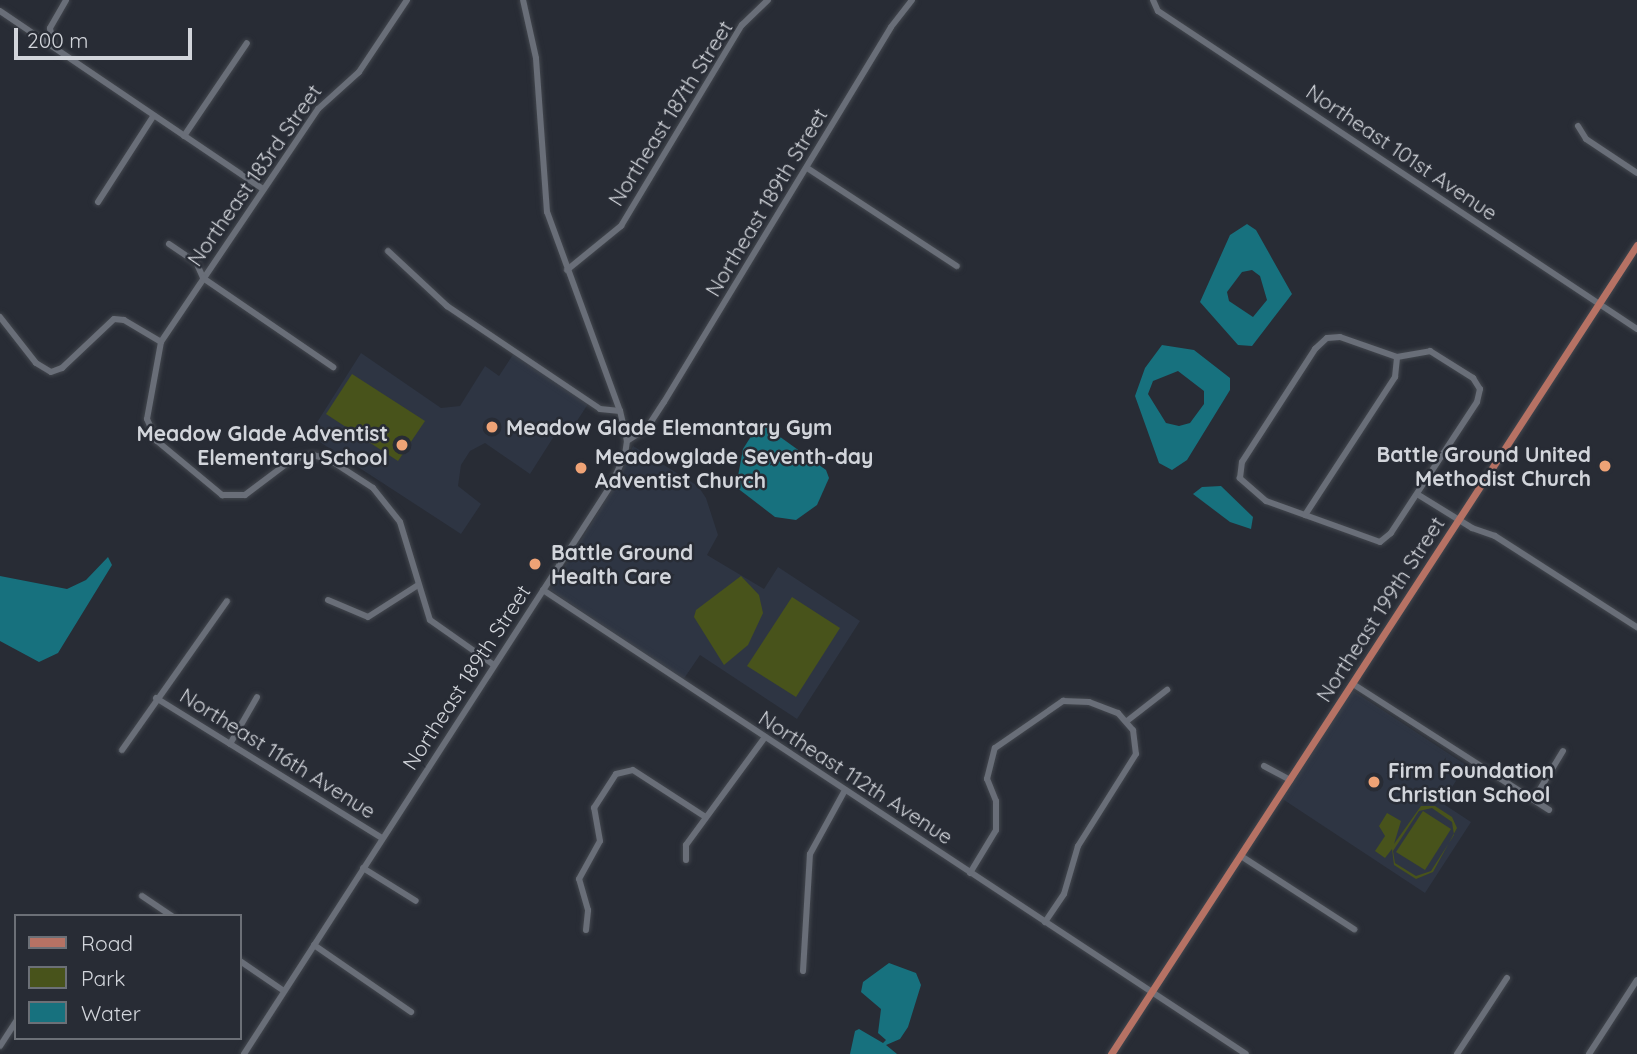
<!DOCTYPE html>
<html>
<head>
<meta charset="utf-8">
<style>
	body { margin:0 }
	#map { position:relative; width:1637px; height:1054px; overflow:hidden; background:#282c35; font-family:Quicksand,sans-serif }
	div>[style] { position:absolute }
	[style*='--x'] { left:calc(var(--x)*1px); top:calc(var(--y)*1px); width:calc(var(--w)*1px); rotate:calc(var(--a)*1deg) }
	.built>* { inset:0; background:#2e3543 }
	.green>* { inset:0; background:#48531b }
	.water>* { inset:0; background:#17717e }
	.roads { filter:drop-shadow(0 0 2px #43474e) drop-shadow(0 0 2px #43474e) }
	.minor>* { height:6px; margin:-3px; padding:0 3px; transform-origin:3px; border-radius:3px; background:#696e78 }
	.major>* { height:7px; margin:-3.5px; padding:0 3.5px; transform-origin:3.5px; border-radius:3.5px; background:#b67264 }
	.dots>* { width:19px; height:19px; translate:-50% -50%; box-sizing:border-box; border:4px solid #282c35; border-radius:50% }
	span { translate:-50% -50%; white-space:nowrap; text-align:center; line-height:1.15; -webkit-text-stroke:5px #282c35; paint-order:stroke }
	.street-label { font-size:21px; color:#d2d5db }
	.poi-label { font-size:21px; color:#d2d5db; font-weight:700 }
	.left { translate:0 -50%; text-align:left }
	.right { translate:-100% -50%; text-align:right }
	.legend { position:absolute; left:14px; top:914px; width:228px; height:126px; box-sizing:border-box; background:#282c35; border:2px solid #6c7077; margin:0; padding:9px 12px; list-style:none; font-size:21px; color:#d2d5db }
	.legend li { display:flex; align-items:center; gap:14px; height:35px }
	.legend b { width:35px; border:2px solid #6c7077 }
	.scale { position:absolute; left:14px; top:28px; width:178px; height:32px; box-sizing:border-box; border:4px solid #d2d5db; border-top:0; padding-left:9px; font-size:21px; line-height:24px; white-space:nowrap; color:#d2d5db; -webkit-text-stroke:5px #282c35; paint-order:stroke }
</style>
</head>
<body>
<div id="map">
	<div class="built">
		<div style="clip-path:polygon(361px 353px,441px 408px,460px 406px,485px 366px,499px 376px,514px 353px,588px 404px,573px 427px,563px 422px,530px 474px,485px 443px,470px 451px,461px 465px,458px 486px,481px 504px,461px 534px,309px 435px)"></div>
		<div style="clip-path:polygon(633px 446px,698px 486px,706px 498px,718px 535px,707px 555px,764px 589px,778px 567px,860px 621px,797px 719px,700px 655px,683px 680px,550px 590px,619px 478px)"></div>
		<div style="clip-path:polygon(1352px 690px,1466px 765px,1442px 803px,1471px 822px,1425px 893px,1281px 798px)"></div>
	</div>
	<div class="green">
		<div style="clip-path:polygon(352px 374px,425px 421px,398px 461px,326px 414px)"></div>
		<div style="clip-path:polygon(741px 576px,759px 595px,763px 613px,748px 645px,724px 665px,694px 617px,696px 610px)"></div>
		<div style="clip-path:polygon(792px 597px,840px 628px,796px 697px,747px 666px)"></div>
		<div style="clip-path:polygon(evenodd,1421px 806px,1435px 806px,1452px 817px,1457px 828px,1433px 872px,1416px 879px,1394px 865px,1392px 849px,1385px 858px,1375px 851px,1385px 836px,1379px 826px,1387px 813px,1401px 821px,1394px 844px,1421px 806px,1432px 808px,1452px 822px,1454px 835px,1431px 871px,1416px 876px,1395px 863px,1393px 851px,1419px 811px,1432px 808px)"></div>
		<div style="clip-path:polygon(1423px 811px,1451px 829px,1425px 870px,1396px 852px)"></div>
	</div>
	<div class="water">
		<div style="clip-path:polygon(evenodd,1247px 224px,1256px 230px,1292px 294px,1252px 346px,1238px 345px,1200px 302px,1230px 235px,1247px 224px,1252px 270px,1260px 276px,1267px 300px,1253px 317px,1229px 301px,1227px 292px,1242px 272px,1252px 270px)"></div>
		<div style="clip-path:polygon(evenodd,1162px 345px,1194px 350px,1230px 378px,1230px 390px,1187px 460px,1172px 470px,1159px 463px,1135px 396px,1145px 368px,1162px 345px,1178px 371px,1204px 391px,1204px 404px,1190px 423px,1179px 426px,1166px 423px,1148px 394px,1153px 381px,1178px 371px)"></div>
		<div style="clip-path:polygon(765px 426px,826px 470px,829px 478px,817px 505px,796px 520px,775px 517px,736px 487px,743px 449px,757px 427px)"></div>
		<div style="clip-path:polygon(1221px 486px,1253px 517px,1251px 529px,1230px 522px,1193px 494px,1202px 487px)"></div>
		<div style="clip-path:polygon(108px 557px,112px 565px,58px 653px,39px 662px,0 641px,0 576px,67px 589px,86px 580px)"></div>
		<div style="clip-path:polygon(889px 963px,916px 973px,921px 985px,908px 1027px,900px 1039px,886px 1045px,897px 1054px,850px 1054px,855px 1031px,859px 1029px,883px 1043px,886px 1040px,878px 1033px,881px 1009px,861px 992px,863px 982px)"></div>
	</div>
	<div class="roads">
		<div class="minor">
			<div style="--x:407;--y:0;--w:87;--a:123.7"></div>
			<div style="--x:359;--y:72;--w:55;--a:137.9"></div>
			<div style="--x:318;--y:109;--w:281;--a:124"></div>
			<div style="--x:161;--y:342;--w:78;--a:100.3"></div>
			<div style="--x:147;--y:419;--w:24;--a:66"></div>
			<div style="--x:157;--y:441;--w:85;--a:39.7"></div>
			<div style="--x:222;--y:495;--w:23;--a:0"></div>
			<div style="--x:245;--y:495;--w:60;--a:-36.9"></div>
			<div style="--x:293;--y:459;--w:20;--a:-11"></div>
			<div style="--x:313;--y:455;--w:18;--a:16"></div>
			<div style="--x:330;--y:460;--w:51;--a:33.1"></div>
			<div style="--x:373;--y:488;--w:43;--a:51.5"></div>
			<div style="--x:400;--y:522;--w:102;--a:73"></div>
			<div style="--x:430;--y:620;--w:78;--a:35.1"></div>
			<div style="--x:1153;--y:0;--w:12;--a:66"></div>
			<div style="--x:1158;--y:11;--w:575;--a:33.58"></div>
			<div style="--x:0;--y:11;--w:318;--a:34.1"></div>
			<div style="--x:54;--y:46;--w:18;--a:-103"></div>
			<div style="--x:50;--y:28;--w:32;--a:-60"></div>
			<div style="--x:1578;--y:126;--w:15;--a:58"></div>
			<div style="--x:1586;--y:139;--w:61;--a:33.7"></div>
			<div style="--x:184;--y:136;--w:112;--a:-55.9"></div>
			<div style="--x:807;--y:168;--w:179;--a:33.2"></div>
			<div style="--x:98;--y:202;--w:103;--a:-57.2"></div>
			<div style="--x:169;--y:244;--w:32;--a:34"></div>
			<div style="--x:196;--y:262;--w:17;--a:66"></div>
			<div style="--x:203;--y:278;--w:158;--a:34.4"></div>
			<div style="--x:388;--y:251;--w:81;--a:43"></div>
			<div style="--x:447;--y:306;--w:184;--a:33.9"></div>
			<div style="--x:600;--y:409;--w:20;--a:6"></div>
			<div style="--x:567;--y:270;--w:70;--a:-39.2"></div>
			<div style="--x:621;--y:226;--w:235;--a:-59"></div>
			<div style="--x:742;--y:25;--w:36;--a:-44"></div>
			<div style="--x:0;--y:317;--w:58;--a:52"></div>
			<div style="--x:36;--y:363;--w:17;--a:31"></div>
			<div style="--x:51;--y:372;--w:12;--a:-20"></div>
			<div style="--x:62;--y:368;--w:71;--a:-43.3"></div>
			<div style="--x:114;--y:319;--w:10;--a:6"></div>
			<div style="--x:124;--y:320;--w:43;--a:30.7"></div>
			<div style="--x:1340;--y:337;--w:60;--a:19.3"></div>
			<div style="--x:1397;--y:357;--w:34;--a:-10"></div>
			<div style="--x:1430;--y:351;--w:51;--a:32.1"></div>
			<div style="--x:1473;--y:378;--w:13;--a:58"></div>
			<div style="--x:1480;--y:389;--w:13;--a:103"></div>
			<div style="--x:1477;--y:402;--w:157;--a:123.3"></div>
			<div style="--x:1391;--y:533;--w:14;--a:141"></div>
			<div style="--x:1380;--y:542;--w:121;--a:-160.2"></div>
			<div style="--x:1266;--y:501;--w:35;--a:-139"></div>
			<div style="--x:1240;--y:478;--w:16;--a:-83"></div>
			<div style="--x:1242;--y:462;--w:135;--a:-57.1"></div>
			<div style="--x:1315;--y:349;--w:16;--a:-43"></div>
			<div style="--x:1327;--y:338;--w:13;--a:-4"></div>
			<div style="--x:627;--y:441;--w:24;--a:-33"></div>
			<div style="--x:647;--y:428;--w:31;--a:-57"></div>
			<div style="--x:664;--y:402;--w:438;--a:-58.8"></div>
			<div style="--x:891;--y:27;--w:34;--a:-52"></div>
			<div style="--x:1417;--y:494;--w:65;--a:31.7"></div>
			<div style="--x:1472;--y:528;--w:24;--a:19"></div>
			<div style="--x:1495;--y:536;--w:169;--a:32.7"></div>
			<div style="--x:1305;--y:515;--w:165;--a:-56.9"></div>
			<div style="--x:1395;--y:377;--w:20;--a:-84"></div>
			<div style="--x:543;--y:590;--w:842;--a:33.43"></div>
			<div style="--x:328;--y:600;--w:43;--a:23"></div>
			<div style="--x:368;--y:617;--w:59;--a:-32.6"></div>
			<div style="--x:1353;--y:684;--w:233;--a:32.7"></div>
			<div style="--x:156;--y:698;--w:266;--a:31.8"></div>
			<div style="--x:1127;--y:721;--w:51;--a:-37.8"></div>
			<div style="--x:230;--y:744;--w:54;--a:-60.1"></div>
			<div style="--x:122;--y:750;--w:182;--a:-54.8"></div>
			<div style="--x:1264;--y:766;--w:30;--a:28"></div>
			<div style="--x:1534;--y:799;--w:56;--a:-58.9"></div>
			<div style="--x:1241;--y:856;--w:135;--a:32.9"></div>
			<div style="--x:686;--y:860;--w:15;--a:-90"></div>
			<div style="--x:686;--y:845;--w:134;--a:-53.8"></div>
			<div style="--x:363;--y:868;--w:62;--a:31.9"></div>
			<div style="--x:970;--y:873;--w:50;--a:-58.8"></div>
			<div style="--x:996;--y:830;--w:29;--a:-90"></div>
			<div style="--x:996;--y:801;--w:24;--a:-112"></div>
			<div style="--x:987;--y:779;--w:32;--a:-76"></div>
			<div style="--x:995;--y:748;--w:83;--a:-34.7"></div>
			<div style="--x:1063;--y:701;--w:26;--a:2"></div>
			<div style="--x:1089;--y:702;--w:31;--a:21"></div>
			<div style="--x:1118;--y:713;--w:23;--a:49"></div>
			<div style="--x:1133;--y:730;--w:24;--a:83"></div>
			<div style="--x:1136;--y:754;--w:109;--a:122.2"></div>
			<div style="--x:1078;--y:846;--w:50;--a:106.3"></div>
			<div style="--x:1064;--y:894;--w:34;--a:124"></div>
			<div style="--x:142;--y:896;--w:36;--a:34"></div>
			<div style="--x:586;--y:930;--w:20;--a:-84"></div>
			<div style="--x:588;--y:910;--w:32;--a:-106"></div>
			<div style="--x:579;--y:879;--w:43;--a:-61.1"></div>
			<div style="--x:600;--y:841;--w:34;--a:-100"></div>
			<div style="--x:594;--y:808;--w:40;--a:-57.1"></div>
			<div style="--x:616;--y:774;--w:17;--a:-13"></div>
			<div style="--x:633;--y:770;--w:85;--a:32.9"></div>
			<div style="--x:314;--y:945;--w:118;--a:34.6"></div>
			<div style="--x:240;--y:961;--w:53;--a:34.3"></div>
			<div style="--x:803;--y:971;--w:117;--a:-86.6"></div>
			<div style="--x:810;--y:854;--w:73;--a:-61.3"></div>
			<div style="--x:0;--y:1046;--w:30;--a:-57"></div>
			<div style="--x:244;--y:1054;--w:677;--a:-57.18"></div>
			<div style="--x:611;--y:485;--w:33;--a:-65"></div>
			<div style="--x:625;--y:455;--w:14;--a:-82"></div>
			<div style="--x:627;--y:441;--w:31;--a:-103"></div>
			<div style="--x:620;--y:411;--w:212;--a:-110.1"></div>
			<div style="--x:547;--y:212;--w:154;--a:-94.1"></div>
			<div style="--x:536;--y:58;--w:59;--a:-102.6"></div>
			<div style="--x:1457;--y:1054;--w:91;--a:-56.7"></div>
			<div style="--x:1589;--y:1054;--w:88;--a:-57"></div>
		</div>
		<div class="major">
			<div style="--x:1111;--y:1054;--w:965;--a:-56.97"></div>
		</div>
	</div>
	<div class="dots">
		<div style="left:492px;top:427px;background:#efa376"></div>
		<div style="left:402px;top:445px;background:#efa376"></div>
		<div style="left:1605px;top:466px;background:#efa376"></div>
		<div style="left:581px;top:468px;background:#efa376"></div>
		<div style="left:535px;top:564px;background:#efa376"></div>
		<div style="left:1374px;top:782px;background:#efa376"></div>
	</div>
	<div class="street-label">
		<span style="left:670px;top:113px;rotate:-58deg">Northeast 187th Street</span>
		<span style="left:1402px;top:152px;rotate:34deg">Northeast 101st Avenue</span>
		<span style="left:254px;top:175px;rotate:-55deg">Northeast 183rd Street</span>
		<span style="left:766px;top:202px;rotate:-59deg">Northeast 189th Street</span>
		<span style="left:1380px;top:609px;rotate:-57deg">Northeast 199th Street</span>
		<span style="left:466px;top:677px;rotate:-57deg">Northeast 189th Street</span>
		<span style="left:278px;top:753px;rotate:32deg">Northeast 116th Avenue</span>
		<span style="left:856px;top:777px;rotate:33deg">Northeast 112th Avenue</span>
	</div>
	<div class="poi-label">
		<span class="left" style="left:506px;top:427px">Meadow Glade Elemantary Gym</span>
		<span class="right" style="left:388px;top:445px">Meadow Glade Adventist<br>Elementary School</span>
		<span class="right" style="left:1591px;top:466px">Battle Ground United<br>Methodist Church</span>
		<span class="left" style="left:595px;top:468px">Meadowglade Seventh-day<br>Adventist Church</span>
		<span class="left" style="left:551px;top:564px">Battle Ground<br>Health Care</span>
		<span class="left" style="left:1388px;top:782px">Firm Foundation<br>Christian School</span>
	</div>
	<ul class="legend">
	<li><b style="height:9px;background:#b67264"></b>Road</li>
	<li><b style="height:19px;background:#48531b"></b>Park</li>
	<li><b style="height:19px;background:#17717e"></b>Water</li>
	</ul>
	<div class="scale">200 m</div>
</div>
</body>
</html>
